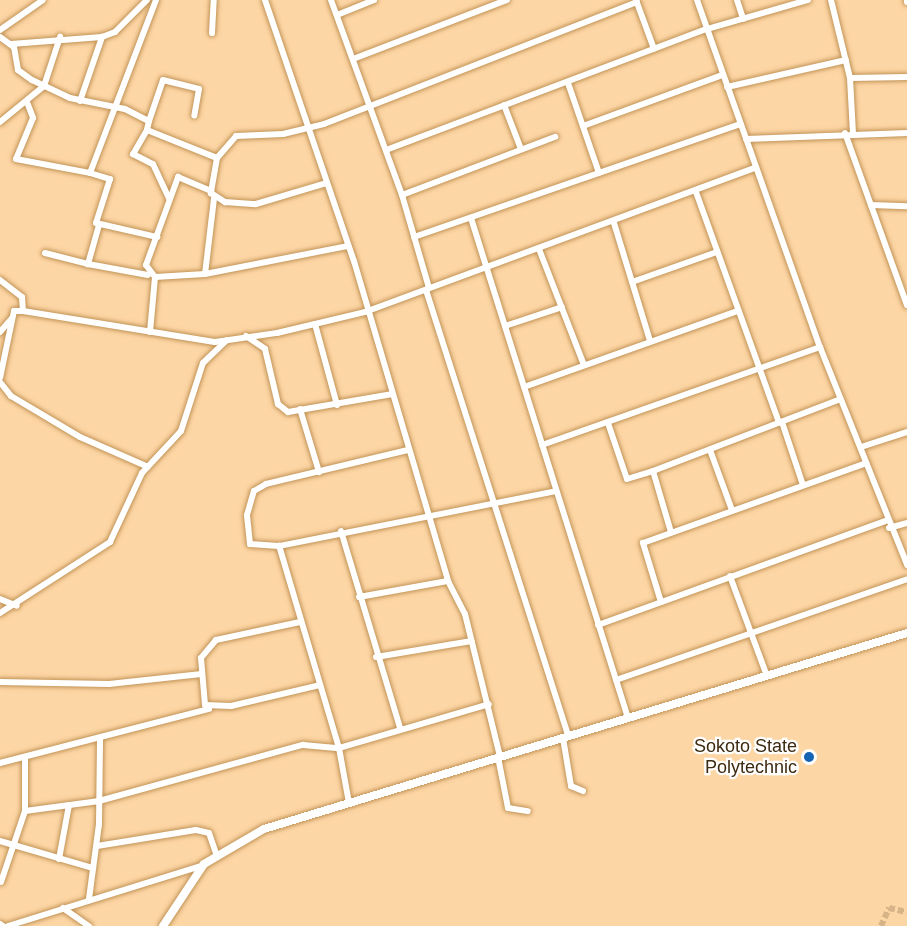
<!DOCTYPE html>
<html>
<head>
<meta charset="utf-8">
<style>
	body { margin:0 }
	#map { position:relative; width:907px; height:926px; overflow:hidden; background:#fdd6a5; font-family:Helvetica,sans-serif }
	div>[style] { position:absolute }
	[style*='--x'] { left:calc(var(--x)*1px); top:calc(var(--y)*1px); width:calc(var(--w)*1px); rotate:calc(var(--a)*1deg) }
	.minor-tunnel>* { height:6px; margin-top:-3px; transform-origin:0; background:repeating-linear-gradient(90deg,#d7b487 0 6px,transparent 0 9px) }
	.roads { filter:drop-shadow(0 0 2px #c29457) drop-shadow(0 0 2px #c29457) }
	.minor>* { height:6px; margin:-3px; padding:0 3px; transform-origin:3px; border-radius:3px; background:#fff }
	.tertiary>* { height:8px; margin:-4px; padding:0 4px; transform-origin:4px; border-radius:4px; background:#fff }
	.dots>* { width:16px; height:16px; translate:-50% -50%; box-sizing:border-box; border:3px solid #fefefe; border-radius:50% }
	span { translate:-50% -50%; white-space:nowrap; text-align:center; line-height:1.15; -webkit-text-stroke:4.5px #fefefe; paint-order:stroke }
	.poi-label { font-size:18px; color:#3d2a10 }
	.right { translate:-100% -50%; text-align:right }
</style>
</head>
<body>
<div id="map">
	<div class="minor-tunnel">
		<div style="--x:881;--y:926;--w:20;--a:-66"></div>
		<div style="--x:889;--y:908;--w:18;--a:13"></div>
	</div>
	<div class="roads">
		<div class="minor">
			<div style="--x:265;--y:0;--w:276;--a:71.2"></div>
			<div style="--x:354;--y:261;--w:334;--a:73.6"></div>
			<div style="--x:448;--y:581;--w:37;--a:63"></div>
			<div style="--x:465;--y:614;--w:147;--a:76.2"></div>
			<div style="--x:331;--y:0;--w:208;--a:70"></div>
			<div style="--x:402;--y:195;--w:97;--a:73.8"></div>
			<div style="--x:636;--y:0;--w:52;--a:69.8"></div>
			<div style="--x:697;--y:0;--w:368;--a:70.5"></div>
			<div style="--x:820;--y:347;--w:235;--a:68.2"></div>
			<div style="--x:737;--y:0;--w:20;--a:72"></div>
			<div style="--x:831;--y:0;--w:80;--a:76.3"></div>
			<div style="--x:850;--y:78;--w:55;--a:86.9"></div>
			<div style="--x:907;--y:0;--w:2;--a:90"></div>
			<div style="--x:337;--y:15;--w:40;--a:-22"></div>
			<div style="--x:0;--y:30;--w:52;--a:-34.9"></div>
			<div style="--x:212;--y:33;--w:33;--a:-87"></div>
			<div style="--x:0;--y:37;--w:17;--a:36"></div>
			<div style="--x:14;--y:47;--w:23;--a:80"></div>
			<div style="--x:18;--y:70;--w:17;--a:36"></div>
			<div style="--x:32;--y:80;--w:42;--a:25.3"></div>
			<div style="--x:70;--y:98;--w:56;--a:11.3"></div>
			<div style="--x:125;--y:109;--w:27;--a:27"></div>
			<div style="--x:149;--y:121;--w:9;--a:103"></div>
			<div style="--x:147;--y:130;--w:75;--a:21.8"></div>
			<div style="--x:217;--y:158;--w:29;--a:-49"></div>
			<div style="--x:236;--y:136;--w:47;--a:-2.4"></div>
			<div style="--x:283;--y:134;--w:42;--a:-13.7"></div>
			<div style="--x:324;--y:124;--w:336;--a:-21.3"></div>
			<div style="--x:11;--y:44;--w:91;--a:-4.4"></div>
			<div style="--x:102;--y:37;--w:14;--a:-21"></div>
			<div style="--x:115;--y:32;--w:45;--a:-45"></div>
			<div style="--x:353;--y:59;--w:165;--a:-21"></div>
			<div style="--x:850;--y:78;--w:57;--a:-1"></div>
			<div style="--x:568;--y:83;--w:95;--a:71"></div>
			<div style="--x:727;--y:87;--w:122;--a:-12.8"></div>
			<div style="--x:80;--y:101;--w:68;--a:-71"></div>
			<div style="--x:27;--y:102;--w:17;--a:69"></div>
			<div style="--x:33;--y:118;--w:44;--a:112.5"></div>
			<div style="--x:16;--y:159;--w:75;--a:10.7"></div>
			<div style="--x:90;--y:173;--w:185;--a:-69.1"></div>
			<div style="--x:504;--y:105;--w:47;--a:68.9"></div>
			<div style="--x:149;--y:121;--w:43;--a:-71.1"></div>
			<div style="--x:163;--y:80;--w:37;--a:14"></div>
			<div style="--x:199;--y:89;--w:27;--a:100"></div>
			<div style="--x:0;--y:122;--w:57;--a:-39.3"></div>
			<div style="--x:44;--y:86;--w:52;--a:-71.9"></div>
			<div style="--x:583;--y:126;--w:148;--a:-20.1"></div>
			<div style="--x:147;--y:130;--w:28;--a:120"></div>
			<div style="--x:133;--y:154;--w:22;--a:27"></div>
			<div style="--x:153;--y:164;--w:38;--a:65"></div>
			<div style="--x:845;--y:133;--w:183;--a:70.2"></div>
			<div style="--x:746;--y:139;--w:161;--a:-2.1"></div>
			<div style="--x:386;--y:150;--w:343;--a:-20.7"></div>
			<div style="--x:707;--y:29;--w:105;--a:-16"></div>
			<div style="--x:217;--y:158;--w:36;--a:100"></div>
			<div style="--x:211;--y:193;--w:17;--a:33"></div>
			<div style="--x:225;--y:202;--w:31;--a:4"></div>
			<div style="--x:256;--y:204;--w:74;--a:-16.5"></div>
			<div style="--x:90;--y:173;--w:21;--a:17"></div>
			<div style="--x:110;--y:179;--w:46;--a:107.7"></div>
			<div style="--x:96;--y:223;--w:63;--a:12.9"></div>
			<div style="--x:696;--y:192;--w:245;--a:70.2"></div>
			<div style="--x:402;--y:195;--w:164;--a:-20.8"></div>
			<div style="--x:871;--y:205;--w:36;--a:2"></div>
			<div style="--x:471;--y:218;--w:524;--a:72.57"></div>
			<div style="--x:614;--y:223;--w:123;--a:73"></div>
			<div style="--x:99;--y:225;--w:41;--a:105.8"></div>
			<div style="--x:88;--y:264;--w:61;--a:10.4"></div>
			<div style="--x:414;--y:237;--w:345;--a:-19.1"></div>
			<div style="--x:539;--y:249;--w:124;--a:68.8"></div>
			<div style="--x:45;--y:253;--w:44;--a:14.3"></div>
			<div style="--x:205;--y:274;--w:77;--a:-83.2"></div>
			<div style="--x:155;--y:277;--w:15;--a:-127"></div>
			<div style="--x:146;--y:265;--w:94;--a:-70"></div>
			<div style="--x:178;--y:177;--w:36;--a:23"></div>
			<div style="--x:0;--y:280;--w:28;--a:38"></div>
			<div style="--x:22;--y:297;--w:14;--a:86"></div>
			<div style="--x:23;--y:311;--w:9;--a:180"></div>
			<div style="--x:14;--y:311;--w:68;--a:101.8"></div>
			<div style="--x:632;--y:282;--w:87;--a:-19.5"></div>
			<div style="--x:426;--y:290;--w:468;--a:72.3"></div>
			<div style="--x:23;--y:311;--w:194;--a:9.2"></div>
			<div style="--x:215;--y:342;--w:63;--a:-8.3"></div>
			<div style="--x:277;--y:333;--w:90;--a:-13.4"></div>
			<div style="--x:365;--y:312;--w:417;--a:-20.3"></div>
			<div style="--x:315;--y:324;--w:84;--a:74.8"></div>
			<div style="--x:505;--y:326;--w:60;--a:-18.4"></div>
			<div style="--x:0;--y:332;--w:18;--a:-49"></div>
			<div style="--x:150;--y:332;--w:55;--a:-84.8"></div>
			<div style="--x:155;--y:277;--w:50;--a:-3.4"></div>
			<div style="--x:205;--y:274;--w:146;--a:-11.1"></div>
			<div style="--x:246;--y:336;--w:23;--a:34"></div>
			<div style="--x:265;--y:349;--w:57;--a:76.7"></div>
			<div style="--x:278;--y:404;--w:13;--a:39"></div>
			<div style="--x:288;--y:412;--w:106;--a:-9.8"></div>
			<div style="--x:0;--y:382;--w:18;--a:52"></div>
			<div style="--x:11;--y:396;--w:80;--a:30.7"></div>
			<div style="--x:80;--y:437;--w:74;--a:23.8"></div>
			<div style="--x:524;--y:387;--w:227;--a:-19.6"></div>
			<div style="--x:300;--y:409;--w:66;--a:73.2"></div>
			<div style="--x:782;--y:422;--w:66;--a:71.6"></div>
			<div style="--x:608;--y:423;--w:59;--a:71.3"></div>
			<div style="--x:627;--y:479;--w:27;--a:-17"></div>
			<div style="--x:653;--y:471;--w:64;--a:73.6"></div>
			<div style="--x:542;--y:445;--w:295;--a:-19.4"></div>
			<div style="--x:861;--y:447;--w:48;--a:-18.1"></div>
			<div style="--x:710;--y:450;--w:64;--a:69.9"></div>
			<div style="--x:653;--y:471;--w:201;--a:-21"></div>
			<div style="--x:889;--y:528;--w:19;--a:-16"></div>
			<div style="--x:341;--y:531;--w:206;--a:73.3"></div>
			<div style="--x:279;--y:546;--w:282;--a:-11.2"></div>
			<div style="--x:730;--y:576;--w:107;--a:69.7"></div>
			<div style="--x:359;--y:597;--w:90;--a:-10.2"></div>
			<div style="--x:0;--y:599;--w:18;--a:22"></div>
			<div style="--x:661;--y:602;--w:62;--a:-107"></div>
			<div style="--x:643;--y:543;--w:237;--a:-19.7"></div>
			<div style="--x:0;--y:613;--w:131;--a:-32.8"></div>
			<div style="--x:110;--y:542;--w:76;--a:-65.1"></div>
			<div style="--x:142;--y:473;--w:57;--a:-47.1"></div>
			<div style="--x:181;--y:431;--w:71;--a:-72.1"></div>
			<div style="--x:203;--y:363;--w:33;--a:-44"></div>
			<div style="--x:300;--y:622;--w:86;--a:167.9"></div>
			<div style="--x:216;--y:640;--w:23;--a:130"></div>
			<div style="--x:201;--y:658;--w:47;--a:85.1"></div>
			<div style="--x:205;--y:705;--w:26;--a:2"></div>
			<div style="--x:231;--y:706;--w:91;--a:-13.3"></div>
			<div style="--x:598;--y:625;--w:306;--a:-19.9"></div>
			<div style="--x:376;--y:657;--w:97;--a:-9.5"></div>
			<div style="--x:616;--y:680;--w:308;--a:-19.1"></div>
			<div style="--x:0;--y:682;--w:109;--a:1.1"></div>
			<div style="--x:109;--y:684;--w:93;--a:-6.2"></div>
			<div style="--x:563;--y:738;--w:49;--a:80.5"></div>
			<div style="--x:571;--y:786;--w:13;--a:23"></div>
			<div style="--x:498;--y:757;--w:52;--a:78.9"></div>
			<div style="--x:508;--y:808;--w:20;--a:9"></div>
			<div style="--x:0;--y:763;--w:216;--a:-14.5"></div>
			<div style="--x:349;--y:803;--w:56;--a:-100.3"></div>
			<div style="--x:339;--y:748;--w:211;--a:-106.5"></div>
			<div style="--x:279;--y:546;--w:29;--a:-176"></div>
			<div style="--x:250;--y:544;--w:29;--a:-96"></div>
			<div style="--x:247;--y:515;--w:25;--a:-74"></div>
			<div style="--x:254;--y:491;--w:14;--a:-30"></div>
			<div style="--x:266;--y:484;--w:146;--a:-13.5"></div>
			<div style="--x:25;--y:811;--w:75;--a:-7.7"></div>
			<div style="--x:99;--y:801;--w:212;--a:-15.4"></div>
			<div style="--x:303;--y:745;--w:36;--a:5"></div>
			<div style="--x:339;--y:748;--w:156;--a:-16.3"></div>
			<div style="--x:0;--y:841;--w:97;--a:16.2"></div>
			<div style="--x:97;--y:846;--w:100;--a:-9.2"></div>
			<div style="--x:196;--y:830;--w:13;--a:13"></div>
			<div style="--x:209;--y:833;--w:21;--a:71"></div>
			<div style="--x:59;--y:859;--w:55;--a:-79.5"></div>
			<div style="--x:1;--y:882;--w:75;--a:-71.3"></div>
			<div style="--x:25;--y:811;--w:53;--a:-90"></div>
			<div style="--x:89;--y:899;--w:76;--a:-82.4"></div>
			<div style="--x:99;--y:824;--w:85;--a:-89.3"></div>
			<div style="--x:63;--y:908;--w:32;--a:35"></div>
			<div style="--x:0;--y:924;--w:4;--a:34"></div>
			<div style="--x:8;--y:926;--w:205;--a:-17.3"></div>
		</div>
		<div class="tertiary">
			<div style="--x:163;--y:926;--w:74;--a:-56.5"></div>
			<div style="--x:204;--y:864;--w:69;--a:-30.3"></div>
			<div style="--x:264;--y:829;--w:672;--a:-16.95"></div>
		</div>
	</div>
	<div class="dots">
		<div style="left:809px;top:757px;background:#1464b3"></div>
	</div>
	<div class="poi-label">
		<span class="right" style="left:797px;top:757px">Sokoto State<br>Polytechnic</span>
	</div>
</div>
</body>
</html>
